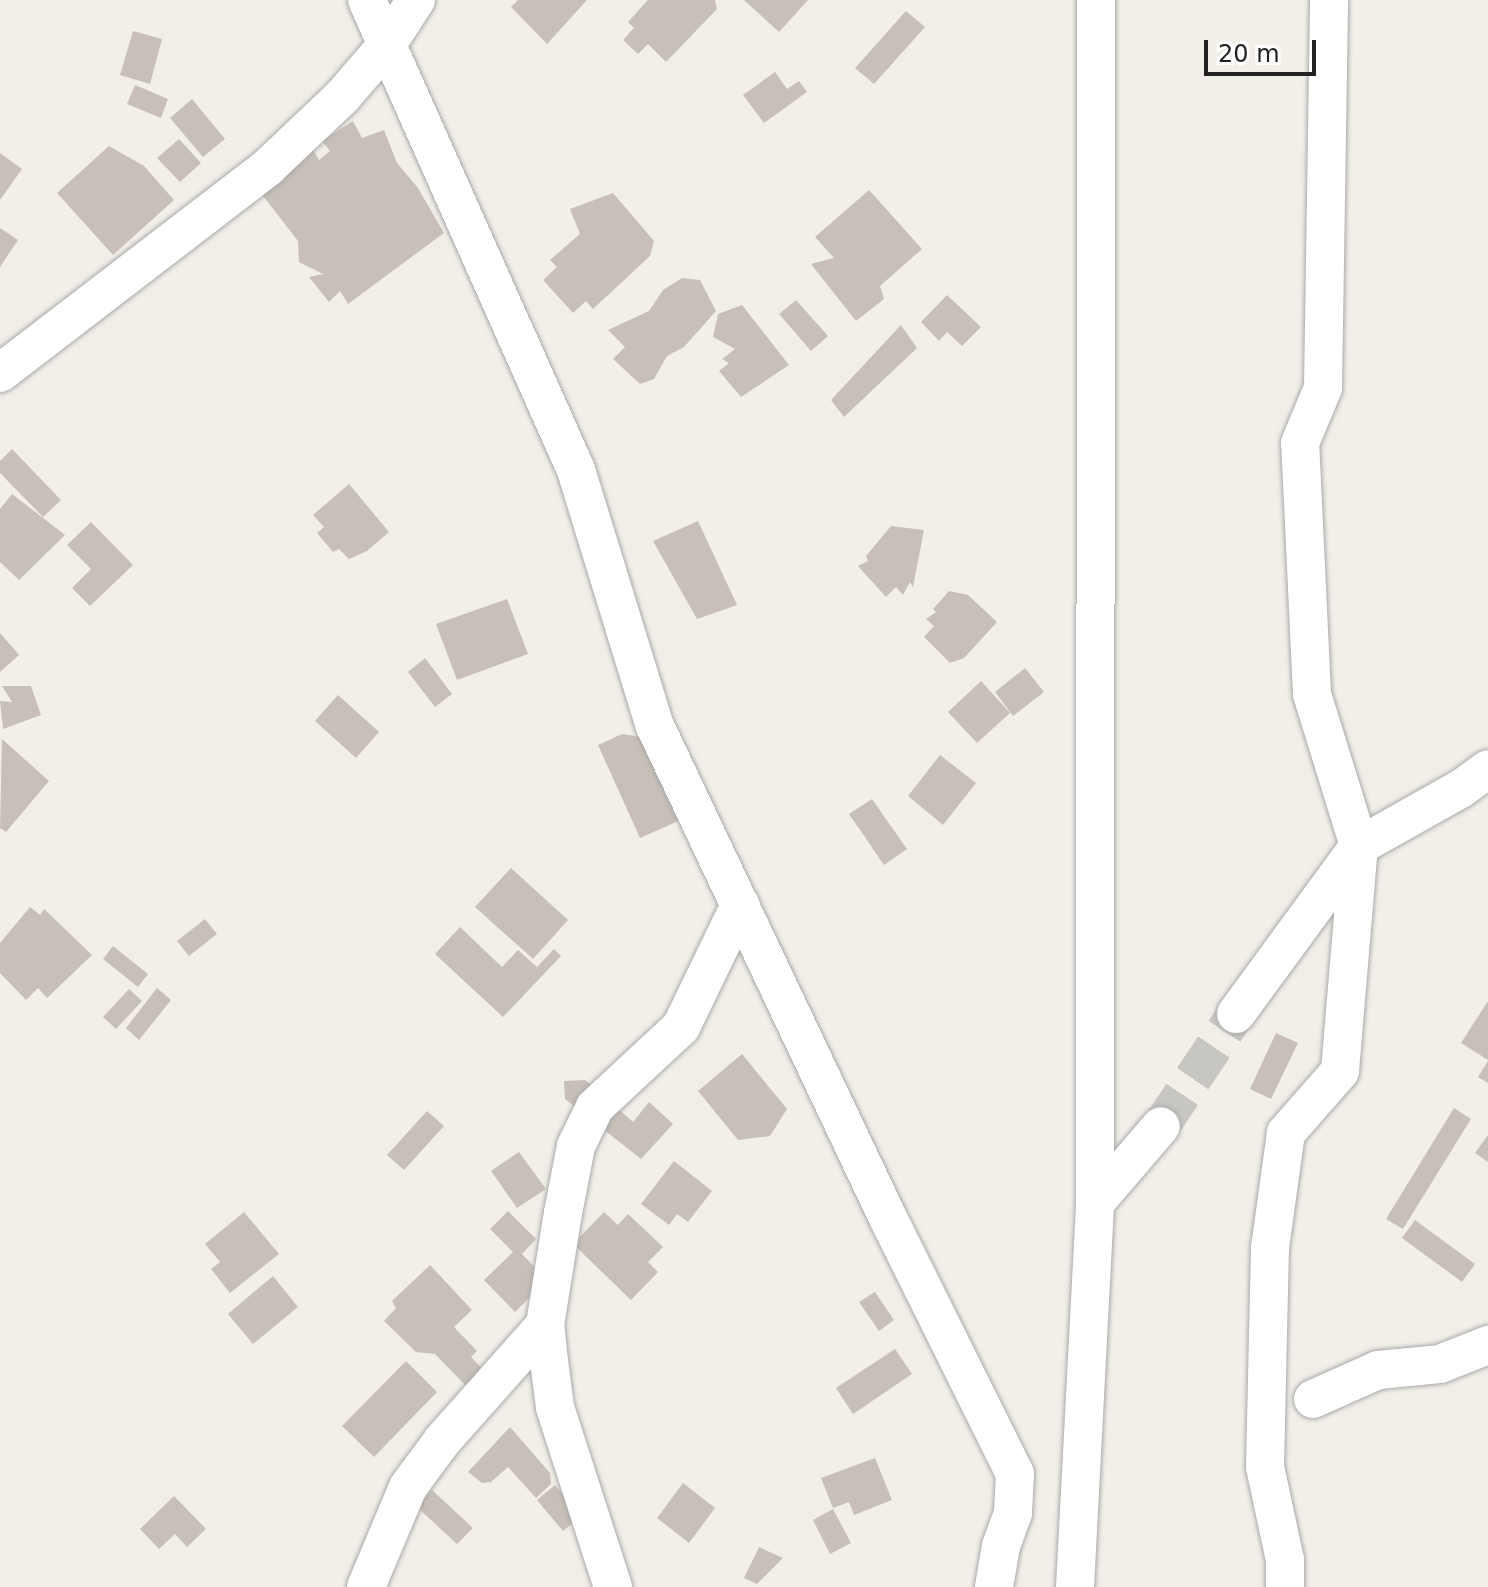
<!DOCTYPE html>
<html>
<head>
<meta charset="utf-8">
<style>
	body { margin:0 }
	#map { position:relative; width:1488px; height:1587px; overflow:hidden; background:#f2efe9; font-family:"DejaVu Sans",sans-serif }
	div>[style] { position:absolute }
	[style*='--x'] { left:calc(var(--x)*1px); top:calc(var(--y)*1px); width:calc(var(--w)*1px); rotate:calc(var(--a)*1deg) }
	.building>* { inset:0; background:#c7bfb8 }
	.street-tunnel>* { height:38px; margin-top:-19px; transform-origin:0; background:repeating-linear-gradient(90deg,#c8c6c1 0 38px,transparent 0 57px) }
	.roads { filter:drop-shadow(0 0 2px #a9a9a9) drop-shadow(0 0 2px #a9a9a9) }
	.street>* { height:38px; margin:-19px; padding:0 19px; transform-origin:19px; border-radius:19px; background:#fff }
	span { translate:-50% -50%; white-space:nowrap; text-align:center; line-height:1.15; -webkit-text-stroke:6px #fff; paint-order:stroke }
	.scale { position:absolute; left:1204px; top:40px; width:112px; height:36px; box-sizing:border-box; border:4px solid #222; border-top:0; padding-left:10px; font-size:24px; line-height:28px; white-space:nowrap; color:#222; -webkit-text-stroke:6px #fff; paint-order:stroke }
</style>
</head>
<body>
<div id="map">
	<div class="building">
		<div style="clip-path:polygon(518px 0,587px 0,547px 44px,511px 7px)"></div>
		<div style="clip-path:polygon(648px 0,715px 0,717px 9px,666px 62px,648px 44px,638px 54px,623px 40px,634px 28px,628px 22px)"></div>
		<div style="clip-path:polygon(744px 0,808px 0,779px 32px)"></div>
		<div style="clip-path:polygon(906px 11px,925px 27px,874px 84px,855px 68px)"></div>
		<div style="clip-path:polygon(133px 31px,162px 39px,150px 84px,120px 75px)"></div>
		<div style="clip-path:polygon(775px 72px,787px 89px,799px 81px,807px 92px,764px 123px,743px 95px)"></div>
		<div style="clip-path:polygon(135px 85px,168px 99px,161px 118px,127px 104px)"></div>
		<div style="clip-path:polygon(192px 99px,225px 139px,203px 157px,170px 118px)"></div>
		<div style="clip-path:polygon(353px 121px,362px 138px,384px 130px,397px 163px,418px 188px,444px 233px,348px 304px,340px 291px,329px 302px,309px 277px,323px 274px,299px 262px,298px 241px,253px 183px,312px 148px,319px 160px,330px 151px,322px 141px)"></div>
		<div style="clip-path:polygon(179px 139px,201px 163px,180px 182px,157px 158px)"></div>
		<div style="clip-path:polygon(109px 146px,144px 166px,174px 200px,113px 255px,57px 193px)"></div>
		<div style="clip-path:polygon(0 153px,22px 169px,0 200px)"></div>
		<div style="clip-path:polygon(869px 190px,922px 249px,880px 286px,884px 299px,856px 321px,811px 264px,834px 258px,815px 237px)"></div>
		<div style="clip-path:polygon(613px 193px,654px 241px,650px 256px,593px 309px,586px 301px,573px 313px,543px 280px,557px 267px,550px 260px,580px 234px,570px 209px)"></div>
		<div style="clip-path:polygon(0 228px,18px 240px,0 267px)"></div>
		<div style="clip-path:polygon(682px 278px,700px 280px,716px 311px,684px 347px,667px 356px,654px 379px,640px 384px,613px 359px,625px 347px,608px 330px,649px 311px,663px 290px)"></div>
		<div style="clip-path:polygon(947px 295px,981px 327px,962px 346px,947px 332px,939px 341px,921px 322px)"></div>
		<div style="clip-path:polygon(796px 300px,828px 336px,811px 351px,779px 314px)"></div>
		<div style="clip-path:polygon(742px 305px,789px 365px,741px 397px,719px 371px,729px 363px,722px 359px,735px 349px,713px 337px,718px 314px)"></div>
		<div style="clip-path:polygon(901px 325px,917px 348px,844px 417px,831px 400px)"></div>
		<div style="clip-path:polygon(12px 449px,61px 500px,43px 517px,0 473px,0 461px)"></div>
		<div style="clip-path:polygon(349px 484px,389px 532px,367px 551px,349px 559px,339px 549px,333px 552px,317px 533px,324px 527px,313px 515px)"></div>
		<div style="clip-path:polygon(12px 494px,65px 535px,19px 580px,0 562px,0 509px)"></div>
		<div style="clip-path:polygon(698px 521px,737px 605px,697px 619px,653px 541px)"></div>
		<div style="clip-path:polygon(91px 522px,133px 565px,90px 606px,72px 588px,91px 569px,67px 545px)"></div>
		<div style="clip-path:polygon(891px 526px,924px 530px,913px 587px,910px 582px,903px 595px,896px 587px,886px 597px,858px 566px,868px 561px,866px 556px)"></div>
		<div style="clip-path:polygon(949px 591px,968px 595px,997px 622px,964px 658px,950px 663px,924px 637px,934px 626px,926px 619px,936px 612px,933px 609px)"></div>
		<div style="clip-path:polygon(507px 599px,528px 654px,457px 680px,436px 624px)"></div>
		<div style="clip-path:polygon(0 633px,19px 655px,0 672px)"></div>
		<div style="clip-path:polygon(425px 658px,452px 694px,435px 707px,408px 672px)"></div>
		<div style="clip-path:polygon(1025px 668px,1044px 692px,1013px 716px,995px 692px)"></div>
		<div style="clip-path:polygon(981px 681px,1010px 713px,977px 743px,948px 712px)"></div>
		<div style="clip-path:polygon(2px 686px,31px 686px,41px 715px,3px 729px,0 701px,12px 702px)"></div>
		<div style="clip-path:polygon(338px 695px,379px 732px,356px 758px,315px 721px)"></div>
		<div style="clip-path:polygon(622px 734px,647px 738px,683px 819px,640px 838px,598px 745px)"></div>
		<div style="clip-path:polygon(2px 739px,49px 781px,6px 832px,0 828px)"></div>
		<div style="clip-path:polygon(940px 755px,976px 783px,943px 825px,908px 796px)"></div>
		<div style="clip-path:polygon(872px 799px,907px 849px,884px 865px,849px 814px)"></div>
		<div style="clip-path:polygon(511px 868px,568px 920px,533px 959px,475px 907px)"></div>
		<div style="clip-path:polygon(30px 907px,40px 915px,44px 909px,92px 955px,47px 998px,38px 988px,26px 1000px,0 973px,0 943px)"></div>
		<div style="clip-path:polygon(205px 919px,217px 934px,189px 956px,177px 941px)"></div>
		<div style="clip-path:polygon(460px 927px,502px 967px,518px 950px,537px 967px,554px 949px,561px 956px,503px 1017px,435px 954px)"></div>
		<div style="clip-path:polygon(113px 946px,148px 974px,138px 987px,103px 959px)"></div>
		<div style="clip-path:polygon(157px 988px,171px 1000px,139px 1040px,126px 1028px)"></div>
		<div style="clip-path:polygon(129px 989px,142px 1001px,116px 1029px,103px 1017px)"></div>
		<div style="clip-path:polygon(1488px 1001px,1488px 1060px,1461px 1043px)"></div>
		<div style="clip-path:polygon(1276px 1033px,1298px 1043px,1271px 1099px,1250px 1089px)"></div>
		<div style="clip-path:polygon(742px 1054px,787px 1109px,770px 1136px,738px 1140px,698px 1091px)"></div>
		<div style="clip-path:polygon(1488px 1061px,1488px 1083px,1478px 1077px)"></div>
		<div style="clip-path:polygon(585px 1080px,633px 1122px,649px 1102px,673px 1124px,641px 1159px,565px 1099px,564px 1081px)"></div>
		<div style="clip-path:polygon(1454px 1108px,1471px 1119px,1403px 1229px,1386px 1219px)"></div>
		<div style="clip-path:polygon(427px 1111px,444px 1126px,404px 1170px,387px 1155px)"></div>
		<div style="clip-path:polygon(1488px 1135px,1488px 1162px,1475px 1153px)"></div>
		<div style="clip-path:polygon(519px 1152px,546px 1189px,517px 1208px,491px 1171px)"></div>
		<div style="clip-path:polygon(674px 1161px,712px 1191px,688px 1222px,677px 1214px,669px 1225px,641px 1204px)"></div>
		<div style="clip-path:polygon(508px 1211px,536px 1239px,522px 1254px,547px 1280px,515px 1312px,484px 1280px,513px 1252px,490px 1229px)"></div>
		<div style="clip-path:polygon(244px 1212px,279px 1254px,230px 1293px,211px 1269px,220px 1262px,205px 1244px)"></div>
		<div style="clip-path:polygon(604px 1212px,618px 1225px,628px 1214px,663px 1247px,648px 1262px,658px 1272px,631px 1300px,573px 1244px)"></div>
		<div style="clip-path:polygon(1415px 1220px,1475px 1264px,1462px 1282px,1402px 1238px)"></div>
		<div style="clip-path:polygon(430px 1265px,472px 1310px,454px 1327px,477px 1351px,471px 1357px,492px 1379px,470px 1390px,435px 1354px,416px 1352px,384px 1321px,396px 1308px,392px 1301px)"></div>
		<div style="clip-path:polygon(273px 1276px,298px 1307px,253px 1344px,228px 1314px)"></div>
		<div style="clip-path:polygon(875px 1292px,894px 1320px,879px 1331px,859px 1302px)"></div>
		<div style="clip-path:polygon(895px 1349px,912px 1374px,853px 1414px,836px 1388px)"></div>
		<div style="clip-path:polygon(406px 1361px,437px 1392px,374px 1457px,342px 1426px)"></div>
		<div style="clip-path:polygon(510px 1427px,550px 1473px,551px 1484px,536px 1498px,508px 1467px,491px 1482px,482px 1483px,468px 1472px)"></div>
		<div style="clip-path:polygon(875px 1458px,892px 1500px,854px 1515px,849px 1502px,833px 1508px,821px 1478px)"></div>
		<div style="clip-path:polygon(683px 1483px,715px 1508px,689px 1543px,657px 1518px)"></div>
		<div style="clip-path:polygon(555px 1485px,581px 1516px,563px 1531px,537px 1500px)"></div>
		<div style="clip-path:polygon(432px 1490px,473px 1528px,457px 1544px,417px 1507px)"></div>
		<div style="clip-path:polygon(174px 1496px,206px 1529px,187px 1547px,175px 1534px,159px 1549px,140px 1529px)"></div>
		<div style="clip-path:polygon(833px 1509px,851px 1543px,830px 1554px,813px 1520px)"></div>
		<div style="clip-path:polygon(759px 1547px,783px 1558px,757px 1584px,744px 1578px)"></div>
	</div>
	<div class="street-tunnel">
		<div style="--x:1161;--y:1126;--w:135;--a:-56.2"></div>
	</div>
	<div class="roads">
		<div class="street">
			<div style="--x:367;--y:0;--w:514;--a:66.03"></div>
			<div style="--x:576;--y:470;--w:266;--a:72.9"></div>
			<div style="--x:654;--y:724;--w:544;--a:64.66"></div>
			<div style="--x:887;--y:1216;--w:288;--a:63.6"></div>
			<div style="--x:1015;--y:1474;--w:39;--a:93"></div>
			<div style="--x:1013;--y:1513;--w:35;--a:110"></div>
			<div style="--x:1001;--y:1546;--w:42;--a:99.7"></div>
			<div style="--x:0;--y:373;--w:338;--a:-37.5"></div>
			<div style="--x:268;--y:167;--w:102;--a:-43.4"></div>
			<div style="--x:342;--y:97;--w:67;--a:-49.2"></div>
			<div style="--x:386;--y:46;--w:55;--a:-56.9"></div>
			<div style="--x:1236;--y:1014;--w:208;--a:-53.8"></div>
			<div style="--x:1359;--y:846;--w:118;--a:-29.4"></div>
			<div style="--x:1462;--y:788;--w:32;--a:-36"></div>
			<div style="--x:1095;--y:1203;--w:101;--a:-49.4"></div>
			<div style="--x:1313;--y:1399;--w:71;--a:-24"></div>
			<div style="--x:1378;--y:1370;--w:62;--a:-5.5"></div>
			<div style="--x:1440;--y:1364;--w:52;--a:-21.6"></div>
			<div style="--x:366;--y:1587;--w:108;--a:-67.2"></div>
			<div style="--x:408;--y:1487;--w:57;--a:-53.5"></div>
			<div style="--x:442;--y:1441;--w:155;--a:-48.4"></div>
			<div style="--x:613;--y:1587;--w:189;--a:-107.9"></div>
			<div style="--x:555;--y:1407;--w:46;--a:-97.4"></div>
			<div style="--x:549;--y:1361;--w:36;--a:-96"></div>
			<div style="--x:545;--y:1325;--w:113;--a:-80.9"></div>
			<div style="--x:563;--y:1213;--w:68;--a:-79"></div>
			<div style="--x:576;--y:1146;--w:43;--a:-64"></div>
			<div style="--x:595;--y:1107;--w:117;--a:-42.9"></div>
			<div style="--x:681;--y:1027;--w:136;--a:-64.2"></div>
			<div style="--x:1075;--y:1587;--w:385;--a:-87"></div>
			<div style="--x:1095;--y:1203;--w:1203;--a:-89.95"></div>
			<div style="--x:1285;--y:1587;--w:27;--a:-90"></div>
			<div style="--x:1285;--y:1560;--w:95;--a:-102.1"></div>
			<div style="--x:1265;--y:1467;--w:219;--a:-88.7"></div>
			<div style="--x:1270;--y:1248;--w:116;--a:-82.1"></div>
			<div style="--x:1286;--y:1133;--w:82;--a:-48.9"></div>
			<div style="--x:1340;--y:1071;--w:226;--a:-85.2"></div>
			<div style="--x:1359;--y:846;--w:159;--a:-107.2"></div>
			<div style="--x:1312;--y:694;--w:251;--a:-92.7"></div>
			<div style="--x:1300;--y:443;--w:60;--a:-67.3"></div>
			<div style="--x:1323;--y:388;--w:388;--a:-89.1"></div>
		</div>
	</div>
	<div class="scale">20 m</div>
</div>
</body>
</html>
